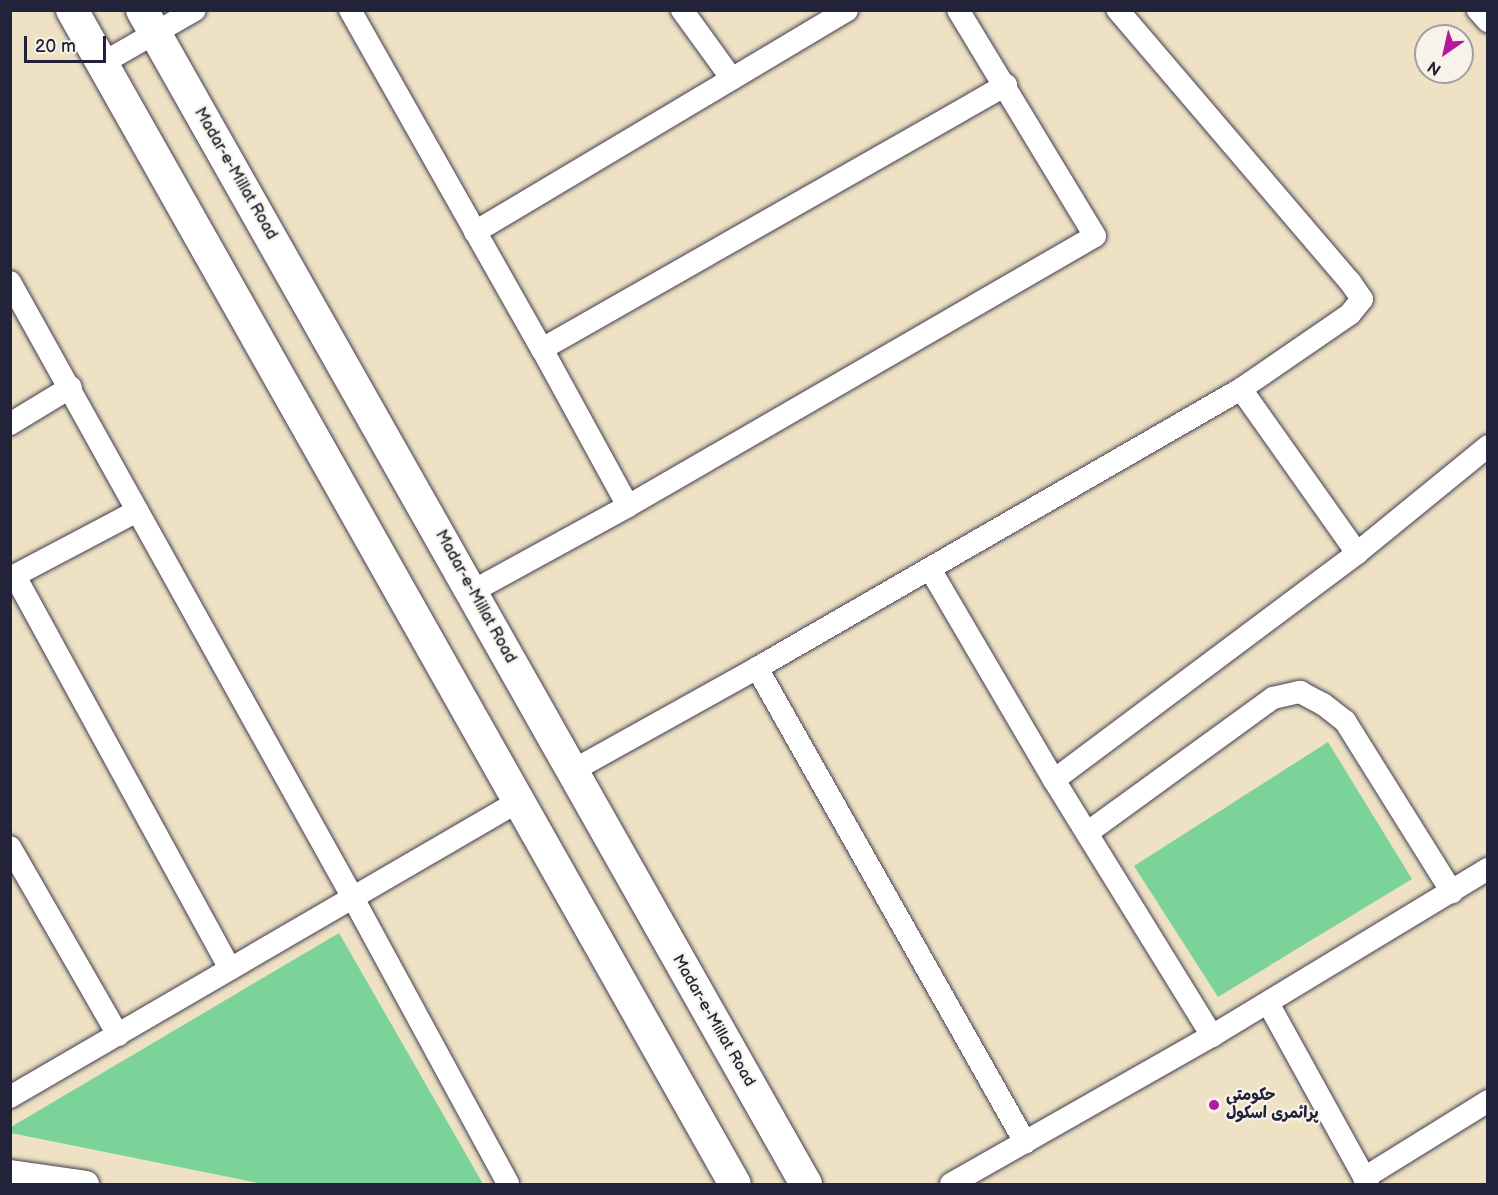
<!DOCTYPE html>
<html>
<head>
<meta charset="utf-8">
<style>
	body { margin:0 }
	#map { position:relative; width:1498px; height:1195px; overflow:hidden; background:#efe1c4; font-family:"Balsamiq Sans","Playpen Sans Arabic",sans-serif }
	div>[style] { position:absolute }
	[style*='--x'] { left:calc(var(--x)*1px); top:calc(var(--y)*1px); width:calc(var(--w)*1px); rotate:calc(var(--a)*1deg) }
	.green>* { inset:0; background:#7bd399 }
	.roads { filter:drop-shadow(0 0 2px #413f50) drop-shadow(0 0 2px #413f50) }
	.minor>* { height:22px; margin:-11px; padding:0 11px; transform-origin:11px; border-radius:11px; background:#fff }
	.tertiary>* { height:27px; margin:-13.5px; padding:0 13.5px; transform-origin:13.5px; border-radius:13.5px; background:#fff }
	.secondary>* { height:32px; margin:-16px; padding:0 16px; transform-origin:16px; border-radius:16px; background:#fff }
	.dots>* { width:16px; height:16px; translate:-50% -50%; box-sizing:border-box; border:3px solid #f7f3e8; border-radius:50% }
	span { translate:-50% -50%; white-space:nowrap; text-align:center; line-height:1.15; -webkit-text-stroke:4.5px #f7f3e8; paint-order:stroke }
	.street-label { font-size:16px; color:#22223b }
	.poi-label { font-size:16px; color:#22223b; font-weight:700 }
	.left { translate:0 -50%; text-align:left }
	.frame { position:absolute; inset:0; border:12px solid #22223b; pointer-events:none }
	.north { position:absolute; left:1414px; top:24px; width:60px; height:60px; box-sizing:border-box; background:#f7f3e8; border:2px solid #a29fa3; border-radius:50%; rotate:214deg; font-size:16px; font-weight:700; line-height:24px; text-align:center; color:#22223b }
	.north::after { content:''; display:block; margin:auto; width:21px; height:27px; background:#b5179e; clip-path:polygon(50% 0,100% 100%,50% 72%,0 100%) }
	.scale { position:absolute; left:24px; top:36px; width:82px; height:27px; box-sizing:border-box; border:3px solid #22223b; border-top:0; padding-left:8px; font-size:18px; line-height:21px; white-space:nowrap; color:#22223b; -webkit-text-stroke:4px #f7f3e8; paint-order:stroke }
</style>
</head>
<body>
<div id="map">
	<div class="green">
		<div style="clip-path:polygon(1328px 742px,1412px 879px,1218px 997px,1134px 866px)"></div>
		<div style="clip-path:polygon(339px 933px,483px 1184px,263px 1184px,11px 1133px,11px 1127px)"></div>
	</div>
	<div class="roads">
		<div class="minor">
			<div style="--x:350;--y:10;--w:390;--a:60.5"></div>
			<div style="--x:542;--y:349;--w:179;--a:61.3"></div>
			<div style="--x:682;--y:10;--w:85;--a:54.1"></div>
			<div style="--x:1478;--y:10;--w:15;--a:48"></div>
			<div style="--x:101;--y:64;--w:108;--a:-29.9"></div>
			<div style="--x:475;--y:232;--w:433;--a:-30.8"></div>
			<div style="--x:10;--y:282;--w:705;--a:60.89"></div>
			<div style="--x:353;--y:898;--w:325;--a:61.5"></div>
			<div style="--x:542;--y:349;--w:534;--a:-29.64"></div>
			<div style="--x:1241;--y:389;--w:201;--a:54.7"></div>
			<div style="--x:10;--y:424;--w:71;--a:-31.2"></div>
			<div style="--x:930;--y:569;--w:245;--a:59.6"></div>
			<div style="--x:1054;--y:780;--w:301;--a:58.3"></div>
			<div style="--x:15;--y:576;--w:448;--a:61.3"></div>
			<div style="--x:10;--y:578;--w:144;--a:-27.8"></div>
			<div style="--x:473;--y:591;--w:177;--a:-28.7"></div>
			<div style="--x:628;--y:506;--w:539;--a:-30.03"></div>
			<div style="--x:1095;--y:236;--w:264;--a:-121.2"></div>
			<div style="--x:757;--y:668;--w:545;--a:60.52"></div>
			<div style="--x:572;--y:771;--w:212;--a:-29.1"></div>
			<div style="--x:757;--y:668;--w:559;--a:-29.96"></div>
			<div style="--x:1241;--y:389;--w:132;--a:-34.5"></div>
			<div style="--x:1350;--y:314;--w:19;--a:-51"></div>
			<div style="--x:1362;--y:299;--w:21;--a:-125"></div>
			<div style="--x:1350;--y:282;--w:358;--a:-130.5"></div>
			<div style="--x:1054;--y:780;--w:379;--a:-36.8"></div>
			<div style="--x:1357;--y:553;--w:169;--a:-39.2"></div>
			<div style="--x:1087;--y:833;--w:230;--a:-36"></div>
			<div style="--x:1273;--y:698;--w:28;--a:-13"></div>
			<div style="--x:1300;--y:692;--w:26;--a:28"></div>
			<div style="--x:1323;--y:704;--w:28;--a:38"></div>
			<div style="--x:1345;--y:721;--w:202;--a:58"></div>
			<div style="--x:10;--y:847;--w:217;--a:60.1"></div>
			<div style="--x:1268;--y:1003;--w:207;--a:61.1"></div>
			<div style="--x:10;--y:1097;--w:589;--a:-30.18"></div>
			<div style="--x:1364;--y:1178;--w:146;--a:-31.8"></div>
			<div style="--x:951;--y:1184;--w:300;--a:-29.6"></div>
			<div style="--x:1212;--y:1036;--w:323;--a:-31.2"></div>
		</div>
		<div class="tertiary">
			<div style="--x:10;--y:1173;--w:76;--a:8.3"></div>
		</div>
		<div class="secondary">
			<div style="--x:72;--y:10;--w:1348;--a:60.55"></div>
			<div style="--x:142;--y:10;--w:1349;--a:60.51"></div>
		</div>
	</div>
	<div class="dots">
		<div style="left:1214px;top:1105px;background:#b5179e"></div>
	</div>
	<div class="street-label">
		<span style="left:235px;top:174px;rotate:60deg">Madar-e-Millat Road</span>
		<span style="left:475px;top:597px;rotate:61deg">Madar-e-Millat Road</span>
		<span style="left:713px;top:1021px;rotate:60deg">Madar-e-Millat Road</span>
	</div>
	<div class="poi-label">
		<span class="left" style="left:1226px;top:1105px">حکومتی<br>پرائمری اسکول</span>
	</div>
	<div class="frame"></div>
	<div class="north">N</div>
	<div class="scale">20 m</div>
</div>
</body>
</html>
